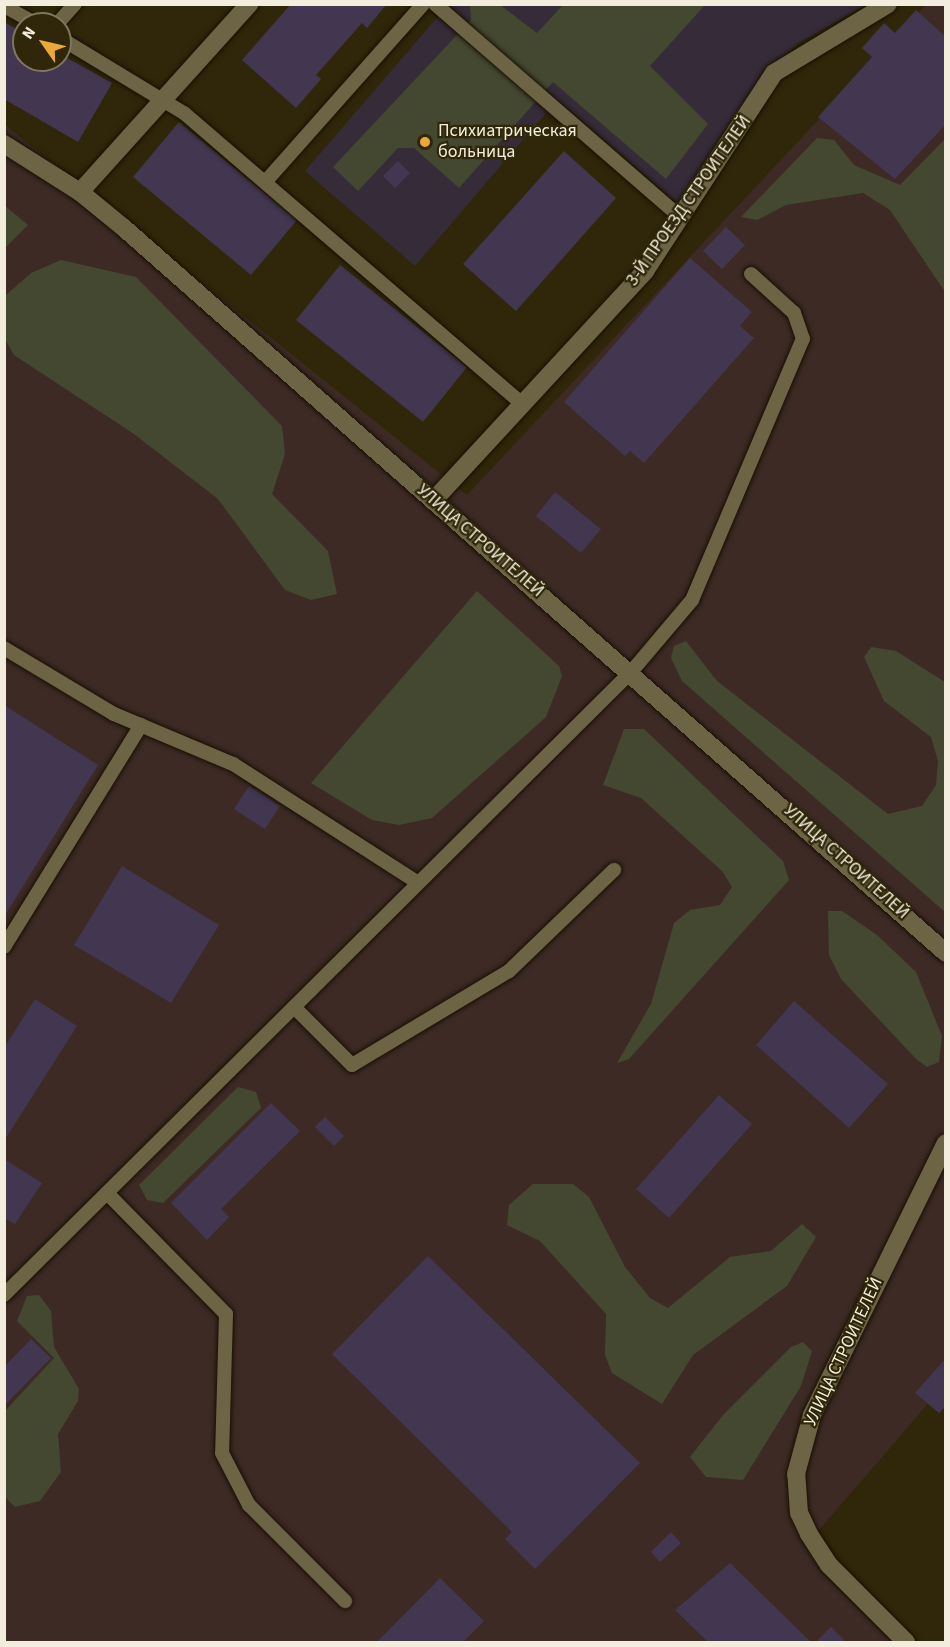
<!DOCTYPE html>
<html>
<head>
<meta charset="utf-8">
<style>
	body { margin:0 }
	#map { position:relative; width:950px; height:1647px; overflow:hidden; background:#30270a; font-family:"Source Sans 3",sans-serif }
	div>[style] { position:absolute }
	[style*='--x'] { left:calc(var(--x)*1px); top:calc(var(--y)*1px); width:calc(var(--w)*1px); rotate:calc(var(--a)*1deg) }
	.industrial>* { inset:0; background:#3d2a25 }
	.medical>* { inset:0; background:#362b39 }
	.green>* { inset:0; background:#444830 }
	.building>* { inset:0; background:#423650 }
	.roads { filter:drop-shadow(0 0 2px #181000) drop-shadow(0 0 2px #181000) }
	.lane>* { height:14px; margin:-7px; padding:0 7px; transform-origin:7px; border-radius:7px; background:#6d6345 }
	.street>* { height:18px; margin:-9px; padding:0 9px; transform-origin:9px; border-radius:9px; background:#6d6345 }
	.secondary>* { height:18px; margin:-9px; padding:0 9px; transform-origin:9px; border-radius:9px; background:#6d6345 }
	.dots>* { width:16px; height:16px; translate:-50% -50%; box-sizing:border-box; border:3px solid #30270a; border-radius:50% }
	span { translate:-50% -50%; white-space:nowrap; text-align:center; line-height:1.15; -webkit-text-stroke:4.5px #30270a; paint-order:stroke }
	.poi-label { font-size:18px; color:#f2eddc }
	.left { translate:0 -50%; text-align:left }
	.street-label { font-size:18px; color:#f2eddc }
	.frame { position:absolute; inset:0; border:6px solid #f2eddc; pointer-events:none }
	.north { position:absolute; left:12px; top:12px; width:60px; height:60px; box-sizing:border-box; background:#30270a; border:2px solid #7e765e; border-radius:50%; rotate:304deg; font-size:16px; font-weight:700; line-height:24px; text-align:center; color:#f2eddc }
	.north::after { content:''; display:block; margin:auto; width:21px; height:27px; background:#eca93a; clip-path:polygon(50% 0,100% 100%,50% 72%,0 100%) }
</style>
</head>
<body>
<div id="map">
	<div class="industrial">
		<div style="clip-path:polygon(926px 5px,945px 5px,945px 1384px,806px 1545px,904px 1642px,5px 1642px,4px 124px,467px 495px)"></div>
	</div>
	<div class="medical">
		<div style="clip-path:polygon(448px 5px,865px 5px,800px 42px,771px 66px,678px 203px,557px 100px,415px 266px,305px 171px)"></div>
	</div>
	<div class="green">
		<div style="clip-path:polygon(470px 5px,500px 5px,537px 33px,563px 5px,705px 5px,650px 66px,708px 124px,666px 179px,553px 82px,459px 188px,414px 148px,398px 148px,358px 191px,333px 167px,471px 20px)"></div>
		<div style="clip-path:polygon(817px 138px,834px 140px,854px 165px,900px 185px,945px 139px,945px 292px,890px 210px,863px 193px,786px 205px,757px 220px,741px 217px)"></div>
		<div style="clip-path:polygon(4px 205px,28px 225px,5px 248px,4px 248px)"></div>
		<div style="clip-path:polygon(61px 260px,136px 277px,282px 426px,285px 454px,272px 494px,328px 551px,337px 594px,311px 600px,285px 590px,218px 499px,134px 434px,14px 355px,5px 339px,5px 296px,31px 273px)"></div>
		<div style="clip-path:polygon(477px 591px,559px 666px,562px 676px,546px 717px,432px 818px,399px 825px,372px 820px,311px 783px)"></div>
		<div style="clip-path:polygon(686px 641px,717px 681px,888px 814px,922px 806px,936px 785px,938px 761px,931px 737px,884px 701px,864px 657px,871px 647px,896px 651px,945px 682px,945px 912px,682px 681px,671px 658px,674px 646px)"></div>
		<div style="clip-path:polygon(624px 729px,644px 729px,783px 861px,789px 880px,629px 1059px,617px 1063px,651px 1004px,674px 923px,690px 910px,720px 905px,732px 887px,722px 871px,641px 798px,603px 785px)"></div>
		<div style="clip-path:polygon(828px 911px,842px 911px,877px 935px,916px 972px,942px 1036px,939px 1062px,927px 1067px,916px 1059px,841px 979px,829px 955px)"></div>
		<div style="clip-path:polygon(238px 1087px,256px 1092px,261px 1108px,163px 1203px,147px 1200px,139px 1185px)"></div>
		<div style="clip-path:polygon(533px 1184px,573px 1184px,589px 1197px,625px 1267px,650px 1298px,668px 1308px,730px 1257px,771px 1251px,802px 1224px,816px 1237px,787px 1286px,693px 1355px,662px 1404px,612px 1373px,605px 1355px,606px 1314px,540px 1241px,507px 1225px,509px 1205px)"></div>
		<div style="clip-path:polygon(39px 1295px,51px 1311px,54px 1347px,79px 1389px,78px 1401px,58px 1434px,61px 1472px,40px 1501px,15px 1507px,5px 1497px,5px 1411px,54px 1358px,17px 1321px,27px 1296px)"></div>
		<div style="clip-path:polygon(803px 1342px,812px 1351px,801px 1386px,743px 1480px,706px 1477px,690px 1457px,723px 1415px,791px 1347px)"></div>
	</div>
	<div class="building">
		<div style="clip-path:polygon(291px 4px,387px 4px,367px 28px,362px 23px,316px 75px,321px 79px,296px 108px,242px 60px)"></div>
		<div style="clip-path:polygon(916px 10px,946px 37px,946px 124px,895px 179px,818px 117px,872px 57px,862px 48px,884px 23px,895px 33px)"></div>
		<div style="clip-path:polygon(4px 22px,24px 33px,24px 60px,60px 60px,60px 54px,112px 83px,78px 142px,4px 99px)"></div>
		<div style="clip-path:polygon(179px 122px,297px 220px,251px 275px,133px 177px)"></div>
		<div style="clip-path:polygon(564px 151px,616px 198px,516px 311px,463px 264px)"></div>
		<div style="clip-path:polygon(398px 161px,410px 173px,395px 188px,383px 176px)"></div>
		<div style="clip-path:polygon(726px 227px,745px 245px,722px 269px,703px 251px)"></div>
		<div style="clip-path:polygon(690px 258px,752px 312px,740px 326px,754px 338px,644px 463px,630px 451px,625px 456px,564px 402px)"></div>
		<div style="clip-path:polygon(340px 265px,467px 367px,423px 422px,296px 320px)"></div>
		<div style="clip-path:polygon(555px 492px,601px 529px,581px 553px,536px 516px)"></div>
		<div style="clip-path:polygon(4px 705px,98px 765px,4px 917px)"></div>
		<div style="clip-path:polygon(249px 786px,280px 806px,265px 829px,234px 809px)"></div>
		<div style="clip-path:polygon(122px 866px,219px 925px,171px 1003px,74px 945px)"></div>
		<div style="clip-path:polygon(35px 999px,77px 1026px,4px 1141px,4px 1048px)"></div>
		<div style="clip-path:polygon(794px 1001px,888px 1084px,849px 1128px,756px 1045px)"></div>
		<div style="clip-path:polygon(719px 1095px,752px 1124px,669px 1218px,636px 1189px)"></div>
		<div style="clip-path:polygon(271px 1103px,300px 1131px,221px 1209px,229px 1217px,207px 1240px,171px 1203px)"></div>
		<div style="clip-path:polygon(325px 1117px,344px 1136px,334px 1146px,315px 1127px)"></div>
		<div style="clip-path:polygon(4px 1159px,42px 1183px,15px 1224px,4px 1218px)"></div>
		<div style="clip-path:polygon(428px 1256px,640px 1463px,535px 1569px,505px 1539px,512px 1532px,332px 1354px)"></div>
		<div style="clip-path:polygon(31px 1339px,51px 1358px,4px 1406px,4px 1367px)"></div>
		<div style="clip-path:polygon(946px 1358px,946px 1406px,939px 1413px,915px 1393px)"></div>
		<div style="clip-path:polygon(671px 1532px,681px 1543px,660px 1562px,651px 1552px)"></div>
		<div style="clip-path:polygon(730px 1563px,811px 1642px,708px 1642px,675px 1610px)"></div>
		<div style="clip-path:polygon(440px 1578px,484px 1621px,463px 1642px,377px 1642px)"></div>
		<div style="clip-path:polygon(831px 1627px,846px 1642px,816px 1642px)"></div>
	</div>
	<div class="roads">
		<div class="lane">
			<div style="--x:435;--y:4;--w:325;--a:41"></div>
			<div style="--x:4;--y:6;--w:37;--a:29"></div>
			<div style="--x:57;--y:24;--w:27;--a:-48"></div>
			<div style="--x:60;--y:38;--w:145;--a:31.2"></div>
			<div style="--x:184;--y:113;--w:448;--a:40.7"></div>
			<div style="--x:267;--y:180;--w:235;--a:-48.4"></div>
			<div style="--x:4;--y:648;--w:128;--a:31"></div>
			<div style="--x:114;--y:714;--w:129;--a:22.8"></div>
			<div style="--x:233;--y:764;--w:219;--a:32.7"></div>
			<div style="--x:4;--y:947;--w:261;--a:-58.3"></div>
			<div style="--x:294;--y:1007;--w:82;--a:45"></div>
			<div style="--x:352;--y:1065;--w:183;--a:-30.9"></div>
			<div style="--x:509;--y:971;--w:146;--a:-43.9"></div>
			<div style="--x:107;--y:1193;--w:170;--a:45.5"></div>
			<div style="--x:226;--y:1314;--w:139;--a:91.6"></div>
			<div style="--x:222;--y:1453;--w:59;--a:62.6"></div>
			<div style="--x:249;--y:1505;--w:136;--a:45"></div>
			<div style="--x:4;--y:1295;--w:885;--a:-44.82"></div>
			<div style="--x:632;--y:671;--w:93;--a:-49.8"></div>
			<div style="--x:692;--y:600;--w:284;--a:-67"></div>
			<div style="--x:803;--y:339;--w:28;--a:-109"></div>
			<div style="--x:794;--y:313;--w:58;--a:-137.8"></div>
		</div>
		<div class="street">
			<div style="--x:80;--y:192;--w:253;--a:-48"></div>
			<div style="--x:433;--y:501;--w:313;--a:-47.3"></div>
			<div style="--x:645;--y:271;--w:236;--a:-56.9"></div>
			<div style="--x:774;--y:73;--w:133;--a:-31.2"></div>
		</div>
		<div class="secondary">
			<div style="--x:4;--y:144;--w:90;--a:32.3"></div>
			<div style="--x:80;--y:192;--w:57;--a:39.3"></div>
			<div style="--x:124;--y:228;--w:1096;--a:41.41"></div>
			<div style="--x:906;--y:1642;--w:109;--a:-135"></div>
			<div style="--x:829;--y:1565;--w:37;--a:-123"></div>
			<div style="--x:809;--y:1534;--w:23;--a:-115"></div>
			<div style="--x:799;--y:1513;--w:39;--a:-94"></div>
			<div style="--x:796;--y:1474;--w:61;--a:-74.8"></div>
			<div style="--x:812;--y:1415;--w:303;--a:-63.8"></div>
		</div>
	</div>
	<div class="dots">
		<div style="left:425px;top:142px;background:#eca93a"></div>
	</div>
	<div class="poi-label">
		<span class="left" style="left:438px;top:142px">Психиатрическая<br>больница</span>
	</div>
	<div class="street-label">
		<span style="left:689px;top:201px;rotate:-55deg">3-Й ПРОЕЗД СТРОИТЕЛЕЙ</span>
		<span style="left:480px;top:541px;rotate:41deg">УЛИЦА СТРОИТЕЛЕЙ</span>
		<span style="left:846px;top:862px;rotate:42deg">УЛИЦА СТРОИТЕЛЕЙ</span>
		<span style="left:844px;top:1352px;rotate:-65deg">УЛИЦА СТРОИТЕЛЕЙ</span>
	</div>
	<div class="frame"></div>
	<div class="north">N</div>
</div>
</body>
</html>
